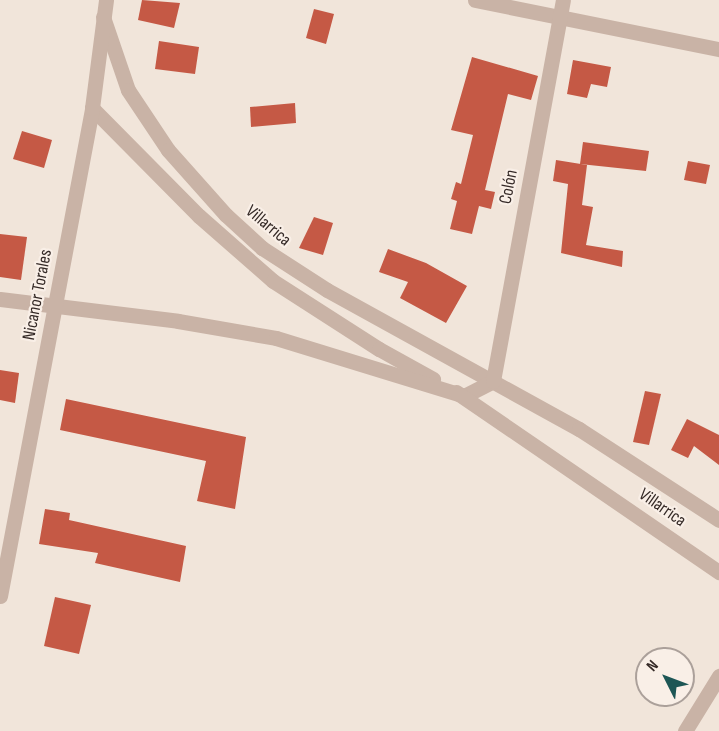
<!DOCTYPE html>
<html>
<head>
<meta charset="utf-8">
<style>
	body { margin:0 }
	#map { position:relative; width:719px; height:731px; overflow:hidden; background:#f1e5da; font-family:"Sofia Sans Condensed",sans-serif }
	div>[style] { position:absolute }
	[style*='--x'] { left:calc(var(--x)*1px); top:calc(var(--y)*1px); width:calc(var(--w)*1px); rotate:calc(var(--a)*1deg) }
	.building>* { inset:0; background:#c55945 }
	.minor>* { height:15px; margin:-7.5px; padding:0 7.5px; transform-origin:7.5px; border-radius:7.5px; background:#c9b3a6 }
	span { translate:-50% -50%; white-space:nowrap; text-align:center; line-height:1.15; -webkit-text-stroke:4.5px #f9efe7; paint-order:stroke }
	.street-label { font-size:18px; color:#352a27 }
	.north { position:absolute; left:635px; top:647px; width:60px; height:60px; box-sizing:border-box; background:#f9efe7; border:2px solid #aba09a; border-radius:50%; rotate:312deg; font-size:16px; font-weight:700; line-height:24px; text-align:center; color:#352a27 }
	.north::after { content:''; display:block; margin:auto; width:21px; height:27px; background:#1d5655; clip-path:polygon(50% 0,100% 100%,50% 72%,0 100%) }
</style>
</head>
<body>
<div id="map">
	<div class="building">
		<div style="clip-path:polygon(142px 0,180px 3px,174px 28px,138px 20px)"></div>
		<div style="clip-path:polygon(314px 9px,334px 14px,326px 44px,306px 38px)"></div>
		<div style="clip-path:polygon(159px 41px,199px 47px,195px 74px,155px 69px)"></div>
		<div style="clip-path:polygon(472px 57px,538px 76px,531px 100px,508px 94px,485px 190px,495px 192px,491px 209px,479px 206px,472px 234px,450px 229px,457px 201px,451px 199px,456px 182px,461px 184px,473px 135px,451px 130px)"></div>
		<div style="clip-path:polygon(573px 60px,611px 67px,607px 87px,591px 84px,587px 98px,567px 94px)"></div>
		<div style="clip-path:polygon(295px 103px,296px 123px,251px 127px,250px 107px)"></div>
		<div style="clip-path:polygon(22px 131px,52px 140px,44px 168px,13px 159px)"></div>
		<div style="clip-path:polygon(583px 142px,649px 151px,646px 171px,580px 164px)"></div>
		<div style="clip-path:polygon(556px 160px,587px 165px,582px 205px,593px 207px,586px 245px,623px 251px,622px 267px,561px 253px,568px 184px,553px 181px)"></div>
		<div style="clip-path:polygon(688px 161px,710px 165px,706px 184px,684px 180px)"></div>
		<div style="clip-path:polygon(314px 217px,333px 223px,323px 255px,299px 248px)"></div>
		<div style="clip-path:polygon(0 234px,27px 237px,21px 280px,0 277px)"></div>
		<div style="clip-path:polygon(388px 249px,426px 263px,467px 286px,446px 323px,400px 298px,408px 282px,379px 272px)"></div>
		<div style="clip-path:polygon(0 370px,19px 373px,15px 403px,0 400px)"></div>
		<div style="clip-path:polygon(645px 391px,661px 394px,649px 445px,633px 442px)"></div>
		<div style="clip-path:polygon(66px 399px,246px 437px,235px 509px,197px 501px,206px 461px,60px 430px)"></div>
		<div style="clip-path:polygon(687px 419px,719px 435px,719px 465px,694px 446px,688px 458px,671px 450px)"></div>
		<div style="clip-path:polygon(45px 509px,70px 513px,69px 520px,186px 546px,180px 582px,95px 563px,98px 553px,39px 544px)"></div>
		<div style="clip-path:polygon(55px 597px,91px 605px,79px 654px,44px 646px)"></div>
	</div>
	<div class="minor">
		<div style="--x:475;--y:0;--w:249;--a:11.4"></div>
		<div style="--x:103;--y:17;--w:77;--a:71.1"></div>
		<div style="--x:128;--y:90;--w:72;--a:56.3"></div>
		<div style="--x:168;--y:150;--w:87;--a:48.3"></div>
		<div style="--x:226;--y:215;--w:49;--a:42.5"></div>
		<div style="--x:262;--y:248;--w:77;--a:32.9"></div>
		<div style="--x:327;--y:290;--w:288;--a:28.9"></div>
		<div style="--x:579;--y:429;--w:167;--a:33"></div>
		<div style="--x:92;--y:108;--w:152;--a:45.3"></div>
		<div style="--x:199;--y:216;--w:98;--a:41.3"></div>
		<div style="--x:273;--y:281;--w:126;--a:32.7"></div>
		<div style="--x:379;--y:349;--w:62;--a:29.1"></div>
		<div style="--x:0;--y:299;--w:179;--a:7"></div>
		<div style="--x:178;--y:321;--w:99;--a:9.8"></div>
		<div style="--x:276;--y:338;--w:197;--a:17.1"></div>
		<div style="--x:464;--y:396;--w:33;--a:-27"></div>
		<div style="--x:493;--y:381;--w:387;--a:-79.6"></div>
		<div style="--x:456;--y:392;--w:319;--a:34.4"></div>
		<div style="--x:0;--y:596;--w:497;--a:-79.3"></div>
		<div style="--x:92;--y:108;--w:109;--a:-82.6"></div>
		<div style="--x:685;--y:731;--w:65;--a:-58.3"></div>
	</div>
	<div class="street-label">
		<span style="left:509px;top:187px;rotate:-79deg">Colón</span>
		<span style="left:268px;top:226px;rotate:40deg">Villarrica</span>
		<span style="left:38px;top:295px;rotate:-79deg">Nicanor Torales</span>
		<span style="left:662px;top:508px;rotate:35deg">Villarrica</span>
	</div>
	<div class="north">N</div>
</div>
</body>
</html>
